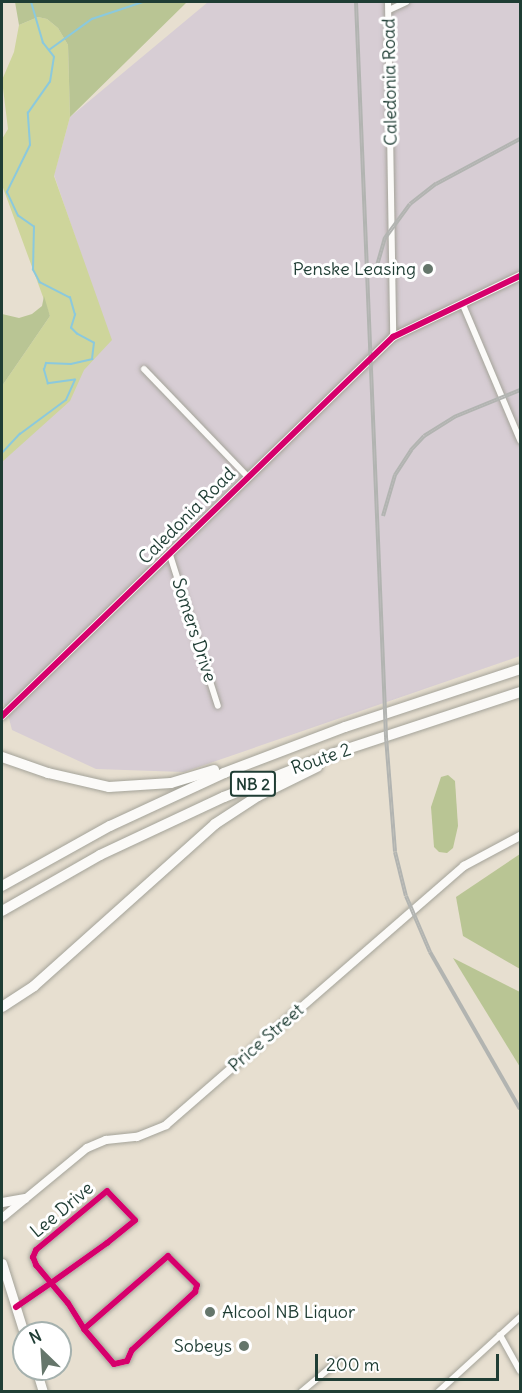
<!DOCTYPE html>
<html>
<head>
<meta charset="utf-8">
<style>
	body { margin:0 }
	#map { position:relative; width:522px; height:1393px; overflow:hidden; background:#e7dfd0; font-family:Delius,sans-serif }
	div>[style] { position:absolute }
	[style*='--x'] { left:calc(var(--x)*1px); top:calc(var(--y)*1px); width:calc(var(--w)*1px); rotate:calc(var(--a)*1deg) }
	.industrial>* { inset:0; background:#d7cdd4 }
	.green>* { inset:0; background:#ced59b }
	.forest>* { inset:0; background:#b9c594 }
	.stream>* { height:1.5px; margin:-0.75px; padding:0 0.75px; transform-origin:0.75px; border-radius:0.75px; background:#8bc9dd }
	.roads { filter:drop-shadow(0 0 2px #a4a399) drop-shadow(0 0 2px #a4a399) }
	.minor>* { height:6px; margin:-3px; padding:0 3px; transform-origin:3px; border-radius:3px; background:#fbfaf8 }
	.tertiary>* { height:8px; margin:-4px; padding:0 4px; transform-origin:4px; border-radius:4px; background:#fbfaf8 }
	.primary>* { height:9px; margin:-4.5px; padding:0 4.5px; transform-origin:4.5px; border-radius:4.5px; background:#fbfaf8 }
	.motorway>* { height:10px; margin:-5px; padding:0 5px; transform-origin:5px; border-radius:5px; background:#fbfaf8 }
	.rail>* { height:4px; margin-top:-2px; transform-origin:0; background:repeating-linear-gradient(90deg,#fff 0 4.5px,#b2b4b1 0 9px); box-sizing:border-box; border-block:2px solid #b2b4b1 }
	.cycleway>* { height:6px; margin:-3px; padding:0 3px; transform-origin:3px; border-radius:3px; background:#d6006c }
	.dots>* { width:16px; height:16px; translate:-50% -50%; box-sizing:border-box; border:3px solid #fff; border-radius:50% }
	span { translate:-50% -50%; white-space:nowrap; text-align:center; line-height:1.15; -webkit-text-stroke:6px #fff; paint-order:stroke }
	.shield-label span { padding:2px 4px; background:#fff; border:2px solid; border-radius:4px; -webkit-text-stroke-width:0 }
	.shield-label { font-size:16px; color:#1f3d34; font-weight:700 }
	.street-label { font-size:18px; color:#1f3d34 }
	.poi-label { font-size:18px; color:#1f3d34 }
	.right { translate:-100% -50%; text-align:right }
	.left { translate:0 -50%; text-align:left }
	.frame { position:absolute; inset:0; border:3px solid #1f3d34; pointer-events:none }
	.north { position:absolute; left:12px; top:1321px; width:60px; height:60px; box-sizing:border-box; background:#fff; border:2px solid #a5b1ae; border-radius:50%; rotate:335deg; font-size:16px; font-weight:700; line-height:24px; text-align:center; color:#1f3d34 }
	.north::after { content:''; display:block; margin:auto; width:21px; height:27px; background:#65766b; clip-path:polygon(50% 0,100% 100%,50% 72%,0 100%) }
	.scale { position:absolute; left:315px; top:1354px; width:184px; height:27px; box-sizing:border-box; border:3px solid #1f3d34; border-top:0; padding-left:8px; font-size:18px; line-height:21px; white-space:nowrap; color:#1f3d34; -webkit-text-stroke:4px #fff; paint-order:stroke }
</style>
</head>
<body>
<div id="map">
	<div class="industrial">
		<div style="clip-path:polygon(208px 2px,520px 2px,520px 656px,184px 772px,96px 769px,12px 730px,6px 707px,2px 702px,2px 444px,106px 327px,54px 175px,70px 117px)"></div>
	</div>
	<div class="green">
		<div style="clip-path:polygon(38px 17px,47px 19px,58px 28px,68px 45px,70px 117px,54px 176px,112px 340px,84px 370px,70px 401px,2px 462px,2px 386px,50px 316px,2px 185px,2px 139px,8px 129px,2px 80px,14px 52px,19px 25px)"></div>
	</div>
	<div class="forest">
		<div style="clip-path:polygon(15px 2px,187px 2px,70px 117px,68px 45px,58px 28px,47px 19px,38px 17px,19px 25px)"></div>
		<div style="clip-path:polygon(44px 296px,50px 316px,2px 386px,2px 314px,19px 318px,32px 314px,42px 306px)"></div>
		<div style="clip-path:polygon(448px 775px,455px 781px,458px 826px,453px 848px,447px 853px,439px 852px,434px 847px,431px 807px,441px 777px)"></div>
		<div style="clip-path:polygon(520px 854px,520px 969px,463px 936px,456px 897px)"></div>
		<div style="clip-path:polygon(453px 958px,520px 992px,520px 1067px)"></div>
	</div>
	<div class="stream">
		<div style="--x:49;--y:50;--w:53;--a:-35.8"></div>
		<div style="--x:92;--y:19;--w:54;--a:-18.4"></div>
		<div style="--x:2;--y:453;--w:26;--a:-47"></div>
		<div style="--x:20;--y:434;--w:57;--a:-36.5"></div>
		<div style="--x:66;--y:400;--w:22;--a:-66"></div>
		<div style="--x:75;--y:380;--w:27;--a:172"></div>
		<div style="--x:48;--y:384;--w:15;--a:-106"></div>
		<div style="--x:44;--y:370;--w:7;--a:-74"></div>
		<div style="--x:46;--y:363;--w:25;--a:2"></div>
		<div style="--x:71;--y:364;--w:22;--a:-13"></div>
		<div style="--x:92;--y:359;--w:16;--a:-83"></div>
		<div style="--x:94;--y:343;--w:19;--a:-152"></div>
		<div style="--x:77;--y:334;--w:8;--a:-135"></div>
		<div style="--x:71;--y:328;--w:14;--a:-73"></div>
		<div style="--x:75;--y:315;--w:18;--a:-106"></div>
		<div style="--x:70;--y:298;--w:34;--a:-153"></div>
		<div style="--x:40;--y:283;--w:15;--a:-118"></div>
		<div style="--x:33;--y:270;--w:43;--a:-88.7"></div>
		<div style="--x:34;--y:227;--w:19;--a:-145"></div>
		<div style="--x:18;--y:216;--w:26;--a:-115"></div>
		<div style="--x:7;--y:192;--w:52;--a:-63.9"></div>
		<div style="--x:30;--y:145;--w:32;--a:-94"></div>
		<div style="--x:28;--y:113;--w:38;--a:-55"></div>
		<div style="--x:50;--y:82;--w:25;--a:-81"></div>
		<div style="--x:54;--y:57;--w:18;--a:-128"></div>
		<div style="--x:43;--y:43;--w:43;--a:-106.3"></div>
	</div>
	<div class="roads">
		<div class="minor">
			<div style="--x:388;--y:2;--w:335;--a:89.1"></div>
			<div style="--x:389;--y:10;--w:19;--a:-25"></div>
			<div style="--x:463;--y:305;--w:147;--a:67.1"></div>
			<div style="--x:144;--y:369;--w:150;--a:46.1"></div>
			<div style="--x:170;--y:555;--w:158;--a:72.4"></div>
			<div style="--x:16;--y:1307;--w:42;--a:-34.4"></div>
			<div style="--x:51;--y:1283;--w:69;--a:-35.5"></div>
			<div style="--x:107;--y:1243;--w:36;--a:-39"></div>
			<div style="--x:135;--y:1220;--w:40;--a:-134"></div>
			<div style="--x:107;--y:1191;--w:92;--a:140.3"></div>
			<div style="--x:36;--y:1250;--w:8;--a:113"></div>
			<div style="--x:33;--y:1257;--w:9;--a:69"></div>
			<div style="--x:36;--y:1265;--w:23;--a:50"></div>
			<div style="--x:51;--y:1283;--w:26;--a:50"></div>
			<div style="--x:68;--y:1303;--w:31;--a:58"></div>
			<div style="--x:84;--y:1329;--w:46;--a:49.4"></div>
			<div style="--x:114;--y:1364;--w:13;--a:-13"></div>
			<div style="--x:127;--y:1361;--w:12;--a:-66"></div>
			<div style="--x:132;--y:1350;--w:86;--a:-42.6"></div>
			<div style="--x:195;--y:1292;--w:7;--a:-74"></div>
			<div style="--x:197;--y:1285;--w:41;--a:-135"></div>
			<div style="--x:168;--y:1256;--w:111;--a:139"></div>
			<div style="--x:500;--y:1335;--w:41;--a:60.9"></div>
			<div style="--x:301;--y:1392;--w:47;--a:-39.8"></div>
			<div style="--x:438;--y:1392;--w:111;--a:-42.4"></div>
		</div>
		<div class="tertiary">
			<div style="--x:2;--y:716;--w:545;--a:-44.11"></div>
			<div style="--x:393;--y:337;--w:141;--a:-25.7"></div>
			<div style="--x:2;--y:1218;--w:110;--a:-39.5"></div>
			<div style="--x:87;--y:1148;--w:21;--a:-23"></div>
			<div style="--x:106;--y:1140;--w:31;--a:-6"></div>
			<div style="--x:137;--y:1137;--w:31;--a:-22"></div>
			<div style="--x:166;--y:1125;--w:395;--a:-41"></div>
			<div style="--x:464;--y:866;--w:64;--a:-28.2"></div>
		</div>
		<div class="primary">
			<div style="--x:2;--y:1202;--w:23;--a:-10"></div>
			<div style="--x:2;--y:1263;--w:73;--a:72.6"></div>
			<div style="--x:36;--y:1369;--w:24;--a:73"></div>
		</div>
		<div class="motorway">
			<div style="--x:2;--y:757;--w:49;--a:19.2"></div>
			<div style="--x:48;--y:773;--w:63;--a:12.9"></div>
			<div style="--x:109;--y:787;--w:62;--a:-3.7"></div>
			<div style="--x:171;--y:783;--w:45;--a:-16.8"></div>
			<div style="--x:2;--y:886;--w:124;--a:-29.1"></div>
			<div style="--x:110;--y:826;--w:126;--a:-24.9"></div>
			<div style="--x:224;--y:773;--w:129;--a:-20.8"></div>
			<div style="--x:345;--y:727;--w:184;--a:-18.3"></div>
			<div style="--x:2;--y:911;--w:113;--a:-29.7"></div>
			<div style="--x:100;--y:855;--w:137;--a:-25.1"></div>
			<div style="--x:224;--y:797;--w:119;--a:-21.6"></div>
			<div style="--x:335;--y:753;--w:195;--a:-18.2"></div>
			<div style="--x:2;--y:1007;--w:38;--a:-33"></div>
			<div style="--x:34;--y:986;--w:243;--a:-41.8"></div>
			<div style="--x:215;--y:824;--w:51;--a:-33.1"></div>
			<div style="--x:258;--y:796;--w:66;--a:-26.2"></div>
		</div>
	</div>
	<div class="rail">
		<div style="--x:356;--y:2;--w:736;--a:87.66"></div>
		<div style="--x:386;--y:737;--w:115;--a:85.5"></div>
		<div style="--x:395;--y:852;--w:45;--a:76"></div>
		<div style="--x:406;--y:896;--w:61;--a:66.8"></div>
		<div style="--x:430;--y:952;--w:181;--a:60.2"></div>
		<div style="--x:374;--y:276;--w:40;--a:-74"></div>
		<div style="--x:385;--y:238;--w:42;--a:-53.7"></div>
		<div style="--x:410;--y:204;--w:33;--a:-38"></div>
		<div style="--x:436;--y:184;--w:95;--a:-28.2"></div>
		<div style="--x:383;--y:516;--w:43;--a:-73.7"></div>
		<div style="--x:395;--y:475;--w:30;--a:-57"></div>
		<div style="--x:411;--y:450;--w:19;--a:-47"></div>
		<div style="--x:424;--y:436;--w:36;--a:-32"></div>
		<div style="--x:454;--y:417;--w:71;--a:-22.2"></div>
	</div>
	<div class="cycleway">
		<div style="--x:2;--y:716;--w:545;--a:-44.11"></div>
		<div style="--x:393;--y:337;--w:141;--a:-25.7"></div>
		<div style="--x:16;--y:1307;--w:42;--a:-34.4"></div>
		<div style="--x:51;--y:1283;--w:69;--a:-35.5"></div>
		<div style="--x:107;--y:1243;--w:36;--a:-39"></div>
		<div style="--x:135;--y:1220;--w:40;--a:-134"></div>
		<div style="--x:107;--y:1191;--w:92;--a:140.3"></div>
		<div style="--x:36;--y:1250;--w:8;--a:113"></div>
		<div style="--x:33;--y:1257;--w:9;--a:69"></div>
		<div style="--x:36;--y:1265;--w:23;--a:50"></div>
		<div style="--x:51;--y:1283;--w:26;--a:50"></div>
		<div style="--x:68;--y:1303;--w:31;--a:58"></div>
		<div style="--x:84;--y:1329;--w:46;--a:49.4"></div>
		<div style="--x:114;--y:1364;--w:13;--a:-13"></div>
		<div style="--x:127;--y:1361;--w:12;--a:-66"></div>
		<div style="--x:132;--y:1350;--w:86;--a:-42.6"></div>
		<div style="--x:195;--y:1292;--w:7;--a:-74"></div>
		<div style="--x:197;--y:1285;--w:41;--a:-135"></div>
		<div style="--x:168;--y:1256;--w:111;--a:139"></div>
	</div>
	<div class="dots">
		<div style="left:428px;top:269px;background:#65766b"></div>
		<div style="left:210px;top:1312px;background:#65766b"></div>
		<div style="left:244px;top:1346px;background:#65766b"></div>
	</div>
	<div class="shield-label">
		<span style="left:253px;top:784px">NB 2</span>
	</div>
	<div class="street-label">
		<span style="left:390px;top:82px;rotate:-91deg">Caledonia Road</span>
		<span style="left:187px;top:516px;rotate:-45deg">Caledonia Road</span>
		<span style="left:194px;top:630px;rotate:72deg">Somers Drive</span>
		<span style="left:321px;top:759px;rotate:-19deg">Route 2</span>
		<span style="left:266px;top:1038px;rotate:-41deg">Price Street</span>
		<span style="left:62px;top:1210px;rotate:-40deg">Lee Drive</span>
	</div>
	<div class="poi-label">
		<span class="right" style="left:416px;top:269px">Penske Leasing</span>
		<span class="left" style="left:222px;top:1312px">Alcool NB Liquor</span>
		<span class="right" style="left:232px;top:1346px">Sobeys</span>
	</div>
	<div class="frame"></div>
	<div class="north">N</div>
	<div class="scale">200 m</div>
</div>
</body>
</html>
